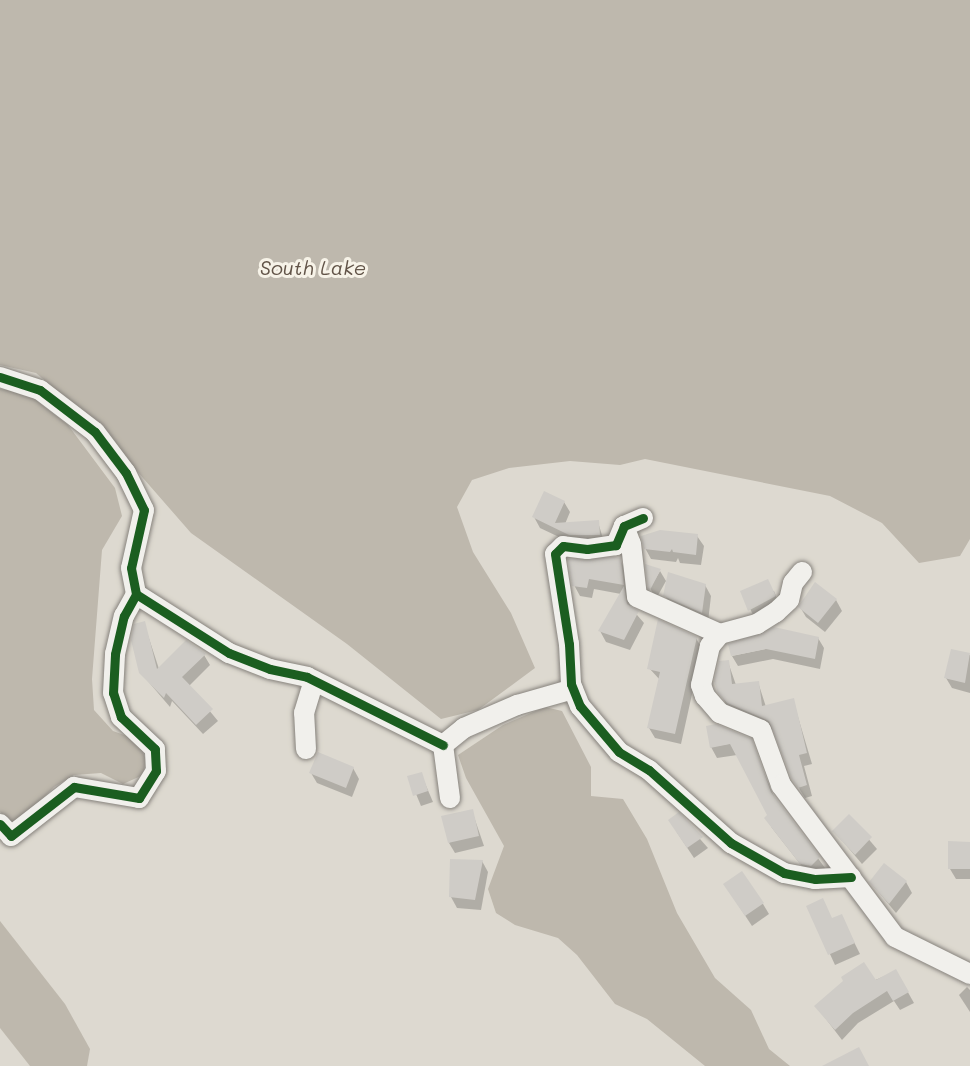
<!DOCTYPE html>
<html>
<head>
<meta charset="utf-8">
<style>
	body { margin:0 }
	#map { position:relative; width:970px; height:1066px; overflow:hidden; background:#eceae4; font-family:Mali,sans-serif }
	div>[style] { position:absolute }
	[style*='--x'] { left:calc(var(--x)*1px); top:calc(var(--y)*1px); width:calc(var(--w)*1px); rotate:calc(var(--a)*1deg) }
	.green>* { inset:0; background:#ddd9d0 }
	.water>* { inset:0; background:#beb8ad }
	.shadow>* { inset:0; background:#0003 }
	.building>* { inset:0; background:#cfccc7 }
	.roads { filter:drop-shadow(0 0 2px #86827c) drop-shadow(0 0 2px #86827c) }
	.street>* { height:20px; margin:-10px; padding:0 10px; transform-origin:10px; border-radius:10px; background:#f1f0ec }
	.cycleway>* { height:9px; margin:-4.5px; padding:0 4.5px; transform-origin:4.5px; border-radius:4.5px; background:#1b5e20 }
	span { translate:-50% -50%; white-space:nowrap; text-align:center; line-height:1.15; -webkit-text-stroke:6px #f7f3e8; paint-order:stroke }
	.water-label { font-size:20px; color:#625448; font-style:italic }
</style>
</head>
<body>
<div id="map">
	<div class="green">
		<div style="clip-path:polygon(0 0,970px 0,970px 1066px,0 1066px)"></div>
	</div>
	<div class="water">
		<div style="clip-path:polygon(0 0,970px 0,970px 539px,960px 556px,919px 563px,882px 523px,830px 496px,645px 459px,620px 465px,570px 461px,509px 468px,472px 480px,457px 507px,473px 552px,511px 613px,535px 668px,478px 710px,441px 719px,347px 644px,191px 533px,95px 423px,36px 373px,0 365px)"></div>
		<div style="clip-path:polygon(0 389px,27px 393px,68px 425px,115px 488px,122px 516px,102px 550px,92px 679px,94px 710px,113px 731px,138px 740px,146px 760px,143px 775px,123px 784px,101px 773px,74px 775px,54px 787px,22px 820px,9px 821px,0 812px)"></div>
		<div style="clip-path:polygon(545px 707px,562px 711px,591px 767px,591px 796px,623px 799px,647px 839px,677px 913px,715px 978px,751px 1010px,769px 1049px,790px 1066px,705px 1066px,647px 1019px,615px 1004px,577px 955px,558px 938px,515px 925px,496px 913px,488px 889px,504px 846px,466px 778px,458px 755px,503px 725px)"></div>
		<div style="clip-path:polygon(0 921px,65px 1004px,90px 1049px,87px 1066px,30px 1066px,0 1028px)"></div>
	</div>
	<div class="shadow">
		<div style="clip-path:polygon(564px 502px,570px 512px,565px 524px,598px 522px,605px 545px,576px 545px,540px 528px,534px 517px)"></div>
		<div style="clip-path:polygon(697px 536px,704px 546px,701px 565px,680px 563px,678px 558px,676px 562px,651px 559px,645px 548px)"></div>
		<div style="clip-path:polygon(620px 560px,626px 571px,631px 608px,644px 623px,630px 650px,606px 642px,600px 631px,621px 594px,594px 589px,592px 598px,580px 596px,574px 585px)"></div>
		<div style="clip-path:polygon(660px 571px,666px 581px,656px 599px,650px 588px)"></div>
		<div style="clip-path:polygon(705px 585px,711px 596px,708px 622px,671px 606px,665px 595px)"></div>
		<div style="clip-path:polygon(774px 591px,780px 607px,756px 621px,742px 592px)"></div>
		<div style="clip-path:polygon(836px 600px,842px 611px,825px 632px,806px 617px,800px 607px)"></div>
		<div style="clip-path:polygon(144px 623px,159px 669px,204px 655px,210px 665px,189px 686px,218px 721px,203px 734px,172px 701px,170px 707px,140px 672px)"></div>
		<div style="clip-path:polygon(696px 638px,702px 649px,681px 744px,655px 738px,649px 728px,660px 680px,649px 668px)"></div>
		<div style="clip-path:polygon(818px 638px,824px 648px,820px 669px,773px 659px,738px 666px,732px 656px)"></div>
		<div style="clip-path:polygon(952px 651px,970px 655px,970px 693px,952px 688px,946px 678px)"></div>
		<div style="clip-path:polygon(728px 662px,736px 685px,758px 682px,766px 707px,793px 700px,812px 764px,804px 766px,812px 796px,805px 798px,800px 790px,775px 731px,735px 713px,726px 704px,720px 692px)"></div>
		<div style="clip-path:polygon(750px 740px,775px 799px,825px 868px,818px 876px,808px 874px,772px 828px,766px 818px,769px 815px,737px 755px,717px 758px,711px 747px)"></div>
		<div style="clip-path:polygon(353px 768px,359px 779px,352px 797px,317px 783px,311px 773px)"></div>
		<div style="clip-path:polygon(421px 774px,433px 802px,421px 806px,409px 777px)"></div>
		<div style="clip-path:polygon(472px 811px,484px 846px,455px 853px,449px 843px)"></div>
		<div style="clip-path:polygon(678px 814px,708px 848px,694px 858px,676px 831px)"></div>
		<div style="clip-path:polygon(849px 816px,877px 849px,862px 864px,834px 831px)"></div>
		<div style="clip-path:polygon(970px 843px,970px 879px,956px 879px,950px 869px)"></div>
		<div style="clip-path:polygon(482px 861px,488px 872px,481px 910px,457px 908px,451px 897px)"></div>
		<div style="clip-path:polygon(885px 865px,906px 882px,912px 893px,896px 913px,871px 883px)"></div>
		<div style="clip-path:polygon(725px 885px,763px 904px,769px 914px,752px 926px)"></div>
		<div style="clip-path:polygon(808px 906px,832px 920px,841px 916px,860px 954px,835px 965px)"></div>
		<div style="clip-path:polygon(896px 971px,914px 1003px,900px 1010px,894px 1001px,858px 1023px,842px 1040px,816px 1006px)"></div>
		<div style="clip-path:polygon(967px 987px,970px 990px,970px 1012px,959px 995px)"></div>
	</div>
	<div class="building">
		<div style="clip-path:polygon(544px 491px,565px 501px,555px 523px,599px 520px,600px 535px,569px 535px,532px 517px)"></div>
		<div style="clip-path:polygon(660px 530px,698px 534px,696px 555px,673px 552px,672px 549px,670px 552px,644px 549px,641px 536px)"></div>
		<div style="clip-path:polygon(614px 557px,621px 558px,624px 585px,589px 579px,587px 588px,572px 586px,568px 559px)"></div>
		<div style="clip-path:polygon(645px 564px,661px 569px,650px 590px,648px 589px)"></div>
		<div style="clip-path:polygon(668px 572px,706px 584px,702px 613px,663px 596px)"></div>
		<div style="clip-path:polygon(768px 579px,776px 596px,748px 611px,740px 591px)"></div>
		<div style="clip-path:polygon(815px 582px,837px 599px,818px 623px,798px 607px)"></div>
		<div style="clip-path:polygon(624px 586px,627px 604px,639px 611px,624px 640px,598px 631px)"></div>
		<div style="clip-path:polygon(658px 619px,697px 637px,675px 734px,647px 728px,660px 672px,647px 669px)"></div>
		<div style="clip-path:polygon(145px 621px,157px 669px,186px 640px,206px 654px,182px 677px,213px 709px,196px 725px,166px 693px,164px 698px,139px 673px,131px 640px,134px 624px)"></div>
		<div style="clip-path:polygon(774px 627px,819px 637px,815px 659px,766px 649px,731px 656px,728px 644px)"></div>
		<div style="clip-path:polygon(951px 649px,970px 653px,965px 683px,944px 678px)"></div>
		<div style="clip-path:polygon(729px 660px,732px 684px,759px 681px,762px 706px,794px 698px,807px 753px,799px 755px,807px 785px,798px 788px,792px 779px,769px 721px,727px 703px,718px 693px,714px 681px,719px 661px)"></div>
		<div style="clip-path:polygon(716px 724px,752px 739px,771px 792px,820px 857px,811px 866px,800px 864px,764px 818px,767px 815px,730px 744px,710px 748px,706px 726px)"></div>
		<div style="clip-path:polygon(318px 752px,354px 767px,346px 788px,309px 773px)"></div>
		<div style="clip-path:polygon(422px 772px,428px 791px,413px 796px,407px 776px)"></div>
		<div style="clip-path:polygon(473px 809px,479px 836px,448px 843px,441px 816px)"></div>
		<div style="clip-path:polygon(679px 812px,703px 837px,687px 848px,668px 820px)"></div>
		<div style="clip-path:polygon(849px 814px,872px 837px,855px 855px,832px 831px)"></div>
		<div style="clip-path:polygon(948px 841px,970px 842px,970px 869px,948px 869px)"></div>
		<div style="clip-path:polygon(450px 859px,483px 860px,475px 900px,449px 897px)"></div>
		<div style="clip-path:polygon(884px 863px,907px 881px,889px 904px,869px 882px)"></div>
		<div style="clip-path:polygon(742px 871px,764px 903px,745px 916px,723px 884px)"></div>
		<div style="clip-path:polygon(823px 898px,832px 918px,842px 914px,855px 943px,828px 955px,806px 906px)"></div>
		<div style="clip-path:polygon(864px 962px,876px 980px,896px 969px,909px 992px,893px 1001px,887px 991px,853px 1013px,835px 1030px,814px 1006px,843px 981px,841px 977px)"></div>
		<div style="clip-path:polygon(859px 1047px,869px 1066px,822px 1066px)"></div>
	</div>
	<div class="roads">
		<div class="street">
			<div style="--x:0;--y:377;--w:42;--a:18"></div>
			<div style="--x:40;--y:390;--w:69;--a:37.4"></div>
			<div style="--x:95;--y:432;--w:51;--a:52.9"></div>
			<div style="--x:126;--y:473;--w:41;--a:64.1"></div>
			<div style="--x:144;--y:510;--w:59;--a:102.6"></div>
			<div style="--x:131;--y:568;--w:26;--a:79"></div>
			<div style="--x:136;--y:594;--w:110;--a:32.4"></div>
			<div style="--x:229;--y:653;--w:44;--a:21.3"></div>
			<div style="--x:270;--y:669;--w:38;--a:12"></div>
			<div style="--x:307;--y:677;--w:152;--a:26.6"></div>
			<div style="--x:643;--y:518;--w:21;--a:157"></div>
			<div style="--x:624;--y:526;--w:21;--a:113"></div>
			<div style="--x:616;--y:545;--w:29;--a:172"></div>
			<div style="--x:587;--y:549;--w:24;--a:-173"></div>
			<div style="--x:563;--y:546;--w:11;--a:135"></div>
			<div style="--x:555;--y:554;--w:91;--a:81.2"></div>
			<div style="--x:569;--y:644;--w:40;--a:87.1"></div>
			<div style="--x:571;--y:684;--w:24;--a:68"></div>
			<div style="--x:580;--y:706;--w:60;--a:49.7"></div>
			<div style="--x:619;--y:752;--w:35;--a:31"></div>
			<div style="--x:649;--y:770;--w:110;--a:41.7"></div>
			<div style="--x:731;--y:843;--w:61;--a:29.5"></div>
			<div style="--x:784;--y:873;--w:32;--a:11"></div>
			<div style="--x:815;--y:879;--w:36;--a:-3"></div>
			<div style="--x:624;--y:526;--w:19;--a:69"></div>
			<div style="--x:631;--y:544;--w:53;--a:83.5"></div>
			<div style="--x:637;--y:597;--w:91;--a:24"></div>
			<div style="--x:802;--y:572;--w:14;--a:129"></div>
			<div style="--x:793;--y:583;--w:17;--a:103"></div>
			<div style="--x:789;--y:600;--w:18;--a:137"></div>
			<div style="--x:776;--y:612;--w:22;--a:148"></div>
			<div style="--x:757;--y:624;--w:38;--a:165"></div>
			<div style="--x:720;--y:634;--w:16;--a:130"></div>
			<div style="--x:710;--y:646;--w:40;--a:103"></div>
			<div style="--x:701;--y:685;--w:12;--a:70"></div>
			<div style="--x:705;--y:696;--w:23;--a:49"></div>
			<div style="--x:720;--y:713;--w:44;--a:22.5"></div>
			<div style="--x:761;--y:730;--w:59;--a:70"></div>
			<div style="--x:781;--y:785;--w:190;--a:53.1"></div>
			<div style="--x:895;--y:937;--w:84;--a:26.3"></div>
			<div style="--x:306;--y:749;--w:36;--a:-93"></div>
			<div style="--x:304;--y:713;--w:34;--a:-73"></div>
			<div style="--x:450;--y:798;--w:53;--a:-97.5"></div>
			<div style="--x:443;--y:745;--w:27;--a:-39"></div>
			<div style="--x:464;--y:728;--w:58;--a:-23.5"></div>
			<div style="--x:517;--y:705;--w:58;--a:-15.9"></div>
			<div style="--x:0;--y:824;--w:16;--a:47"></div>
			<div style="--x:11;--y:836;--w:80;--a:-37.9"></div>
			<div style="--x:74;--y:787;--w:66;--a:9.6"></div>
			<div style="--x:139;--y:798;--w:32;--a:-58"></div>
			<div style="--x:156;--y:771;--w:22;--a:-93"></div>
			<div style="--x:155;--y:749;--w:47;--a:-136.7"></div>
			<div style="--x:121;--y:717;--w:25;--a:-108"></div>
			<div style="--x:113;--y:693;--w:39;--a:-87"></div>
			<div style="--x:115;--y:654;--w:39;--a:-77"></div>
			<div style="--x:124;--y:616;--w:25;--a:-61"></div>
		</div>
	</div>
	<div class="cycleway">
		<div style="--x:0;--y:377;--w:42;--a:18"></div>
		<div style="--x:40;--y:390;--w:69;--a:37.4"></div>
		<div style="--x:95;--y:432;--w:51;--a:52.9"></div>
		<div style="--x:126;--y:473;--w:41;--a:64.1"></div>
		<div style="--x:144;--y:510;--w:59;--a:102.6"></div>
		<div style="--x:131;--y:568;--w:26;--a:79"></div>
		<div style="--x:136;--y:594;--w:110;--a:32.4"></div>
		<div style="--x:229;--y:653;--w:44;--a:21.3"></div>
		<div style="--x:270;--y:669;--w:38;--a:12"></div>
		<div style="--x:307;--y:677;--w:152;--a:26.6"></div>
		<div style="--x:643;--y:518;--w:21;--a:157"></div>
		<div style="--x:624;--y:526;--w:21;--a:113"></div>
		<div style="--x:616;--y:545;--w:29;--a:172"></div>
		<div style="--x:587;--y:549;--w:24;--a:-173"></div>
		<div style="--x:563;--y:546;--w:11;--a:135"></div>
		<div style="--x:555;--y:554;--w:91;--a:81.2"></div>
		<div style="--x:569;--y:644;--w:40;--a:87.1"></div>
		<div style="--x:571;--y:684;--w:24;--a:68"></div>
		<div style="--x:580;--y:706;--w:60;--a:49.7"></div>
		<div style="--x:619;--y:752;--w:35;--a:31"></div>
		<div style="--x:649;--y:770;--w:110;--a:41.7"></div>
		<div style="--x:731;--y:843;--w:61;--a:29.5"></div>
		<div style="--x:784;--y:873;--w:32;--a:11"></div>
		<div style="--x:815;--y:879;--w:36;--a:-3"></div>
		<div style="--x:0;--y:824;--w:16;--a:47"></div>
		<div style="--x:11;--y:836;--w:80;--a:-37.9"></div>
		<div style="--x:74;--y:787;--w:66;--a:9.6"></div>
		<div style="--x:139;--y:798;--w:32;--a:-58"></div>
		<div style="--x:156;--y:771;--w:22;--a:-93"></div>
		<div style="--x:155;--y:749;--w:47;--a:-136.7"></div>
		<div style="--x:121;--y:717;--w:25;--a:-108"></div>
		<div style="--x:113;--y:693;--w:39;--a:-87"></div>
		<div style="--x:115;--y:654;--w:39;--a:-77"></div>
		<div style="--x:124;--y:616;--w:25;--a:-61"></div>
	</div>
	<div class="water-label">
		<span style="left:313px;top:267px">South Lake</span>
	</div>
</div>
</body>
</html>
